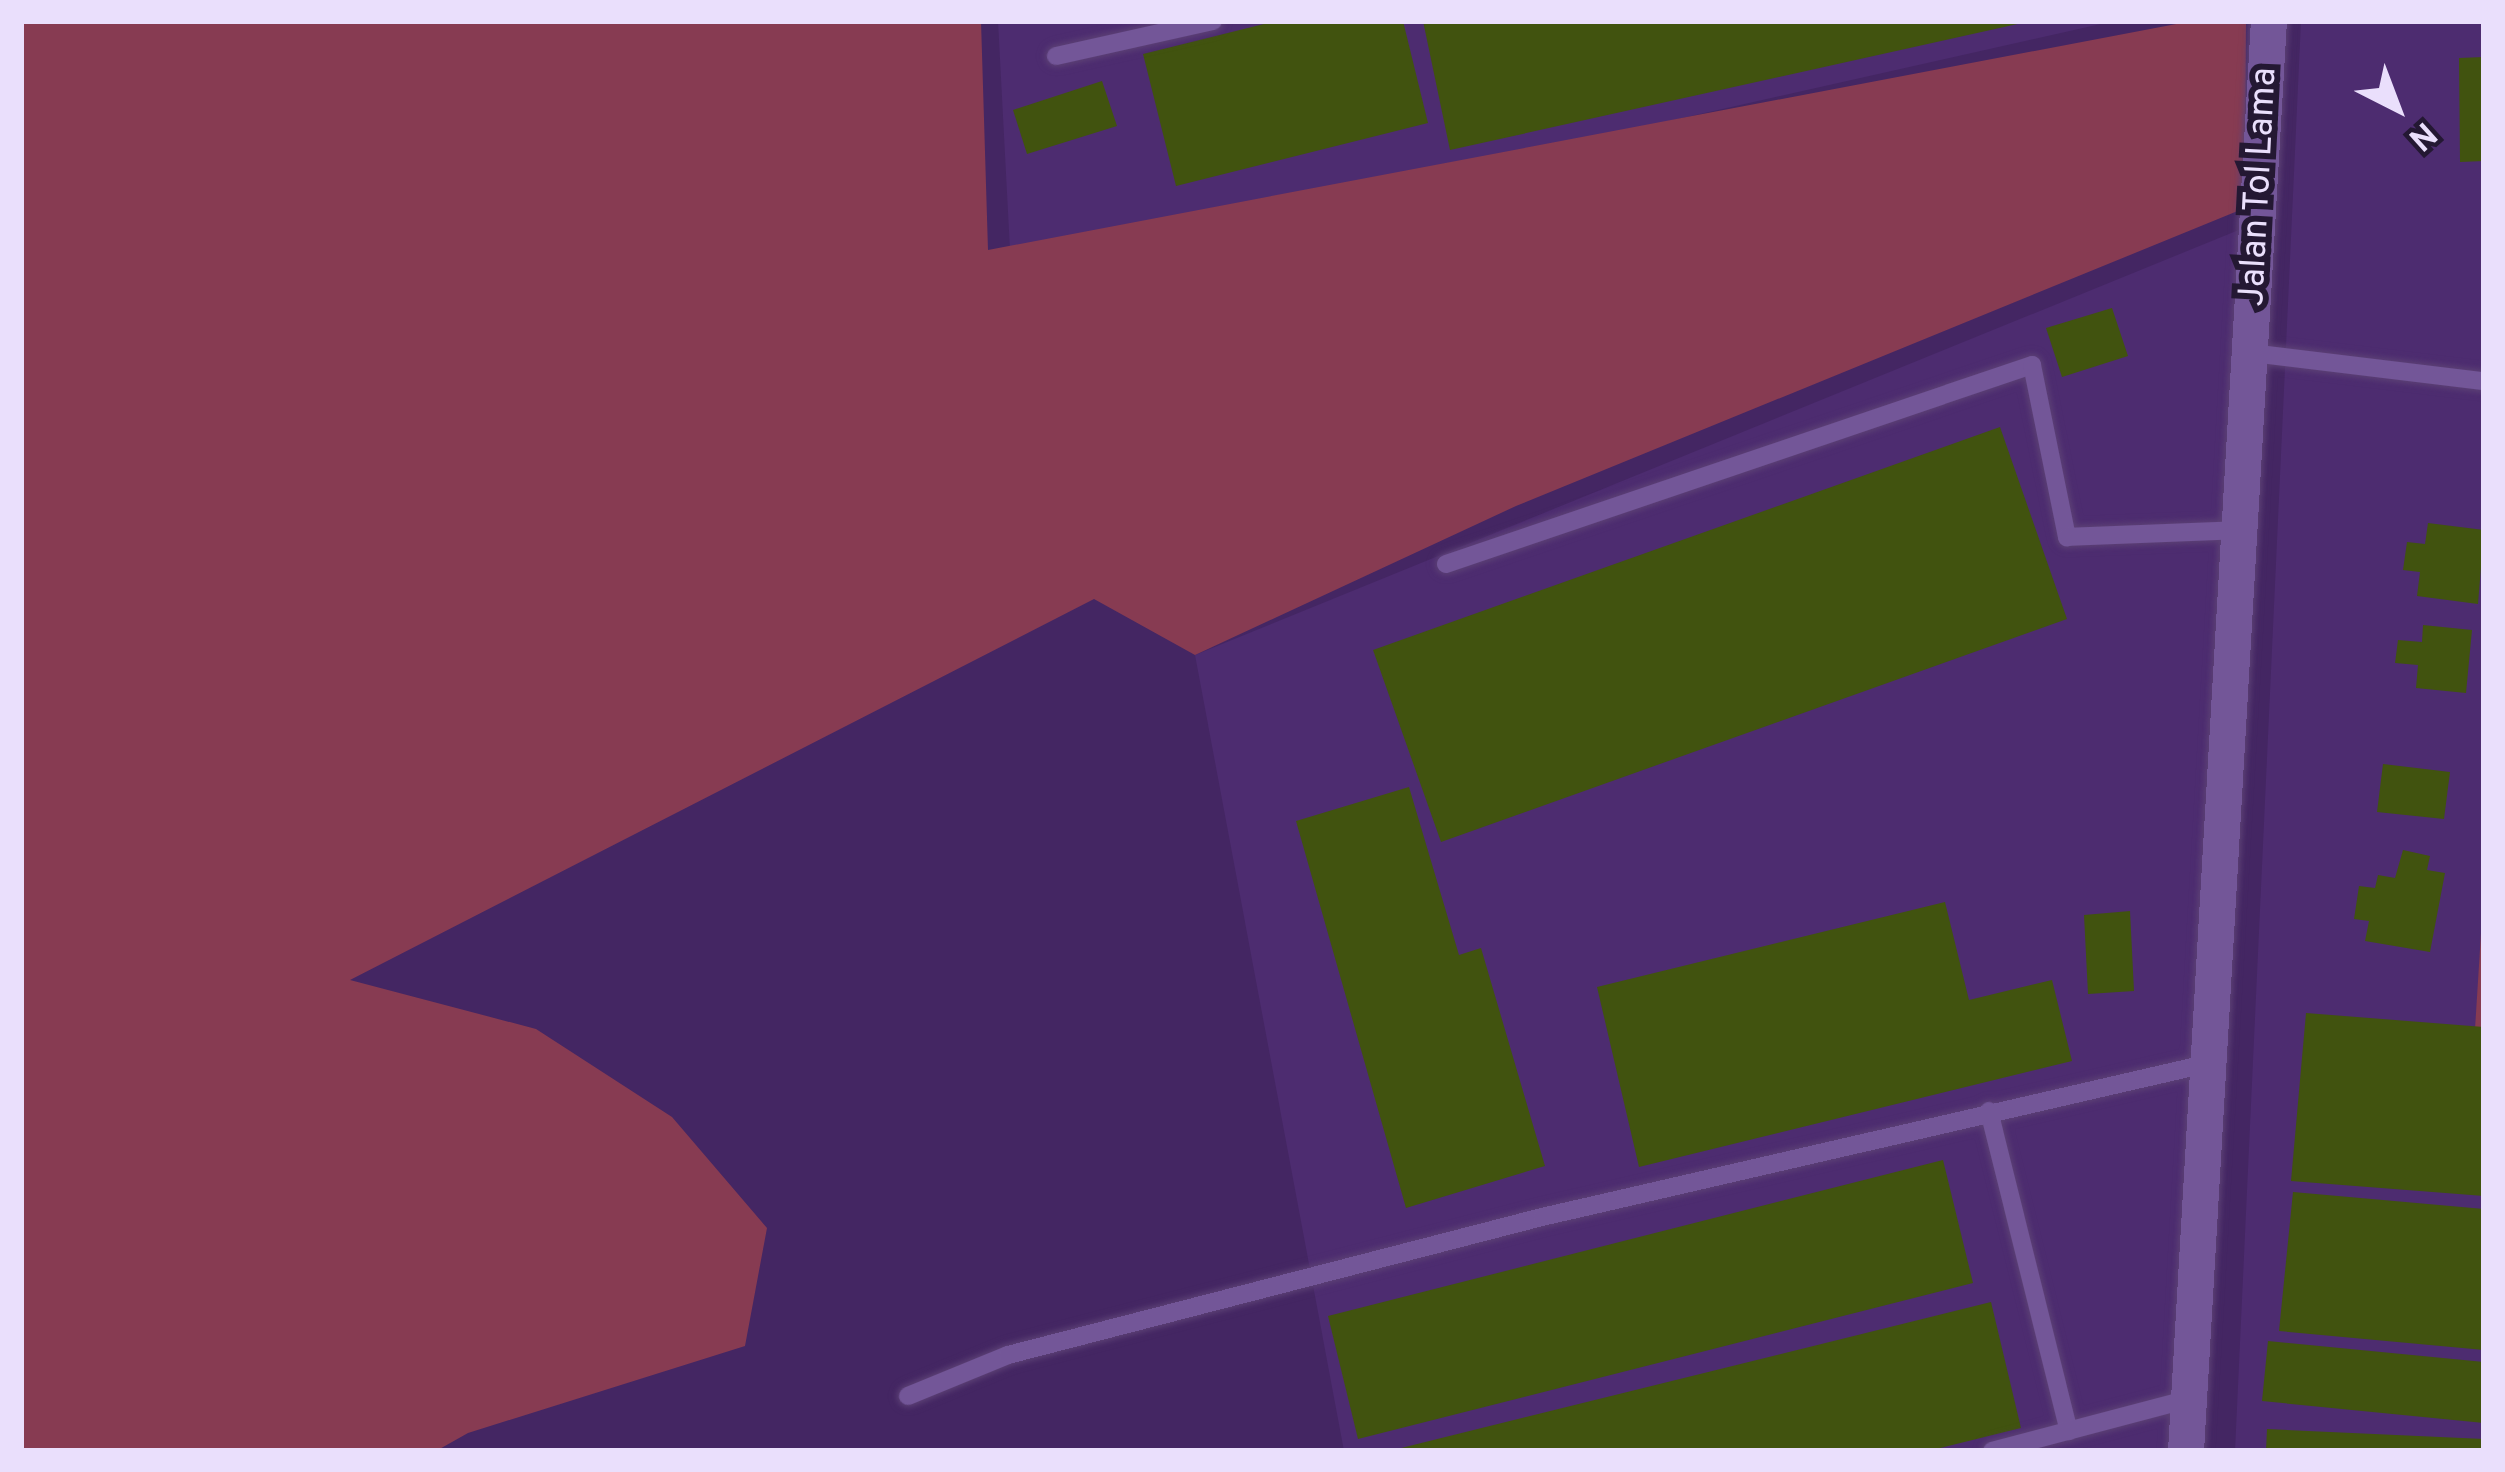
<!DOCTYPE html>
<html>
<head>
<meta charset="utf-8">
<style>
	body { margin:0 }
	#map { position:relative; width:2505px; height:1472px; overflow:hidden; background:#442663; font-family:Overpass,sans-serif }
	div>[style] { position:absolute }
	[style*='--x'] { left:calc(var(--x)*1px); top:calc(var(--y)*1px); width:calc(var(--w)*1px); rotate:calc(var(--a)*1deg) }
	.built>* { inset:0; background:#4d2c70 }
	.green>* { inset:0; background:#873b52 }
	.building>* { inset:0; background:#41530f }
	.roads { filter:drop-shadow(0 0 3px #5c4175) drop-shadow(0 0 3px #5c4175) }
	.lane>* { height:18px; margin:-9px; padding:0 9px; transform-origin:9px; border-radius:9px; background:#735698 }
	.street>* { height:36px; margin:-18px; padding:0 18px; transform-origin:18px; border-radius:18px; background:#735698 }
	span { translate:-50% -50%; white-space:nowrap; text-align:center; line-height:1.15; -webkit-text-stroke:12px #241833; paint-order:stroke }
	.street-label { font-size:36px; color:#eadffc }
	.frame { position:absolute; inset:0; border:24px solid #eadffc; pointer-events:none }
	.north { position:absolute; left:2337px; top:48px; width:120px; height:120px; -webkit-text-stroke:9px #241833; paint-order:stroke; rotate:138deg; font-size:33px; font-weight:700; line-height:48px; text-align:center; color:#eadffc }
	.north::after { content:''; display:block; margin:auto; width:42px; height:54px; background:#eadffc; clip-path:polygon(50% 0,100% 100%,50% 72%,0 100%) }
</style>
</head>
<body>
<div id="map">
	<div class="built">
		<div style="clip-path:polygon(998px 21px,2114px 21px,1011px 269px)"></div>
		<div style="clip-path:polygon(2301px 21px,2484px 21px,2484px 885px,2474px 1061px,2484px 1062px,2484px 1451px,2235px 1451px)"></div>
		<div style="clip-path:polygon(2251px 225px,2190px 1451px,1344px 1451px,1195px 655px)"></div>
	</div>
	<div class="green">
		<div style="clip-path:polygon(21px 21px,981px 21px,988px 250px,2192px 21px,2246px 21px,2245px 208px,1516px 506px,1195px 655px,1094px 599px,350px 980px,536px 1029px,672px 1117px,767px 1228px,745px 1346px,468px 1433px,436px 1451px,21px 1451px)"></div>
		<div style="clip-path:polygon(2484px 885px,2484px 1062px,2473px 1061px)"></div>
	</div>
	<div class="building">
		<div style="clip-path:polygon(1276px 21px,1403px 21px,1428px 123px,1176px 186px,1143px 54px)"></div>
		<div style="clip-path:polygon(1423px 21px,2021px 21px,2022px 23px,1450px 150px)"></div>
		<div style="clip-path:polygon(2484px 57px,2484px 161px,2460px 162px,2459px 58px)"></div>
		<div style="clip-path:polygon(1102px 81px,1117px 126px,1027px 154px,1013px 110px)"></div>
		<div style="clip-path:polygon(2112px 308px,2128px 356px,2062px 377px,2046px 328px)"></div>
		<div style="clip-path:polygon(2000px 427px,2067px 619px,1441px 842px,1373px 650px)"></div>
		<div style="clip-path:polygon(2428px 523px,2484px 530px,2478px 604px,2417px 596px,2420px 572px,2403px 570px,2407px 542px,2425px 544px)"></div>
		<div style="clip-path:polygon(2423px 625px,2472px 630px,2466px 693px,2416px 688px,2418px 665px,2395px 663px,2398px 640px,2422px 642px)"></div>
		<div style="clip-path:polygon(2383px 764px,2450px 772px,2444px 819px,2377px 812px)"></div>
		<div style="clip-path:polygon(1409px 787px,1459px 955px,1481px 948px,1545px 1166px,1406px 1208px,1296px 821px)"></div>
		<div style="clip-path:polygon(2403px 850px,2430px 856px,2427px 870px,2445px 873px,2430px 952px,2365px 941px,2369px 921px,2354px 919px,2359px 886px,2375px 888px,2378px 875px,2395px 878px)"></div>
		<div style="clip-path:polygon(1945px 902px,1969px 1000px,2052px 980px,2072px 1061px,1639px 1167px,1597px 987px)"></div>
		<div style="clip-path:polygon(2130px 911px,2134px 991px,2088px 994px,2084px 915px)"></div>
		<div style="clip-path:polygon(2306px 1013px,2484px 1027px,2484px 1196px,2291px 1181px)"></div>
		<div style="clip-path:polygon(1943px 1160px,1973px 1283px,1358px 1439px,1328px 1316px)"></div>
		<div style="clip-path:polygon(2293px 1192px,2484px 1209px,2484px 1350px,2279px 1331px)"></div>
		<div style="clip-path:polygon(1991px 1302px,2021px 1428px,1928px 1451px,1389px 1451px)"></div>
		<div style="clip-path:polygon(2268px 1341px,2484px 1362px,2484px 1423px,2262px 1401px)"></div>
		<div style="clip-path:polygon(2267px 1429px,2484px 1439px,2484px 1451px,2266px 1451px)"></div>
	</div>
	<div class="roads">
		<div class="lane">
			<div style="--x:1056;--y:56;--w:161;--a:-12.6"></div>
			<div style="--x:2251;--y:353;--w:235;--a:6.9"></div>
			<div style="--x:1446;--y:564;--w:619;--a:-18.76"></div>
			<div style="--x:2032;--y:365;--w:176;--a:78.5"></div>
			<div style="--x:2067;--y:537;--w:173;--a:-2.3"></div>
			<div style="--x:1989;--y:1111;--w:330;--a:76"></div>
			<div style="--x:908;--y:1396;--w:108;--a:-22.3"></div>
			<div style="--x:1008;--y:1355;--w:552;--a:-14.49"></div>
			<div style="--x:1542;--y:1217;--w:681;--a:-12.98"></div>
			<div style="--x:1992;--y:1451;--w:204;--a:-14.8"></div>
		</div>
		<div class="street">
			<div style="--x:2186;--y:1451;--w:1432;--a:-86.68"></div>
		</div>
	</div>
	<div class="street-label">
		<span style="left:2260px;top:187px;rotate:-87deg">Jalan Tol Lama</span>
	</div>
	<div class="frame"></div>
	<div class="north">N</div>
</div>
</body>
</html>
